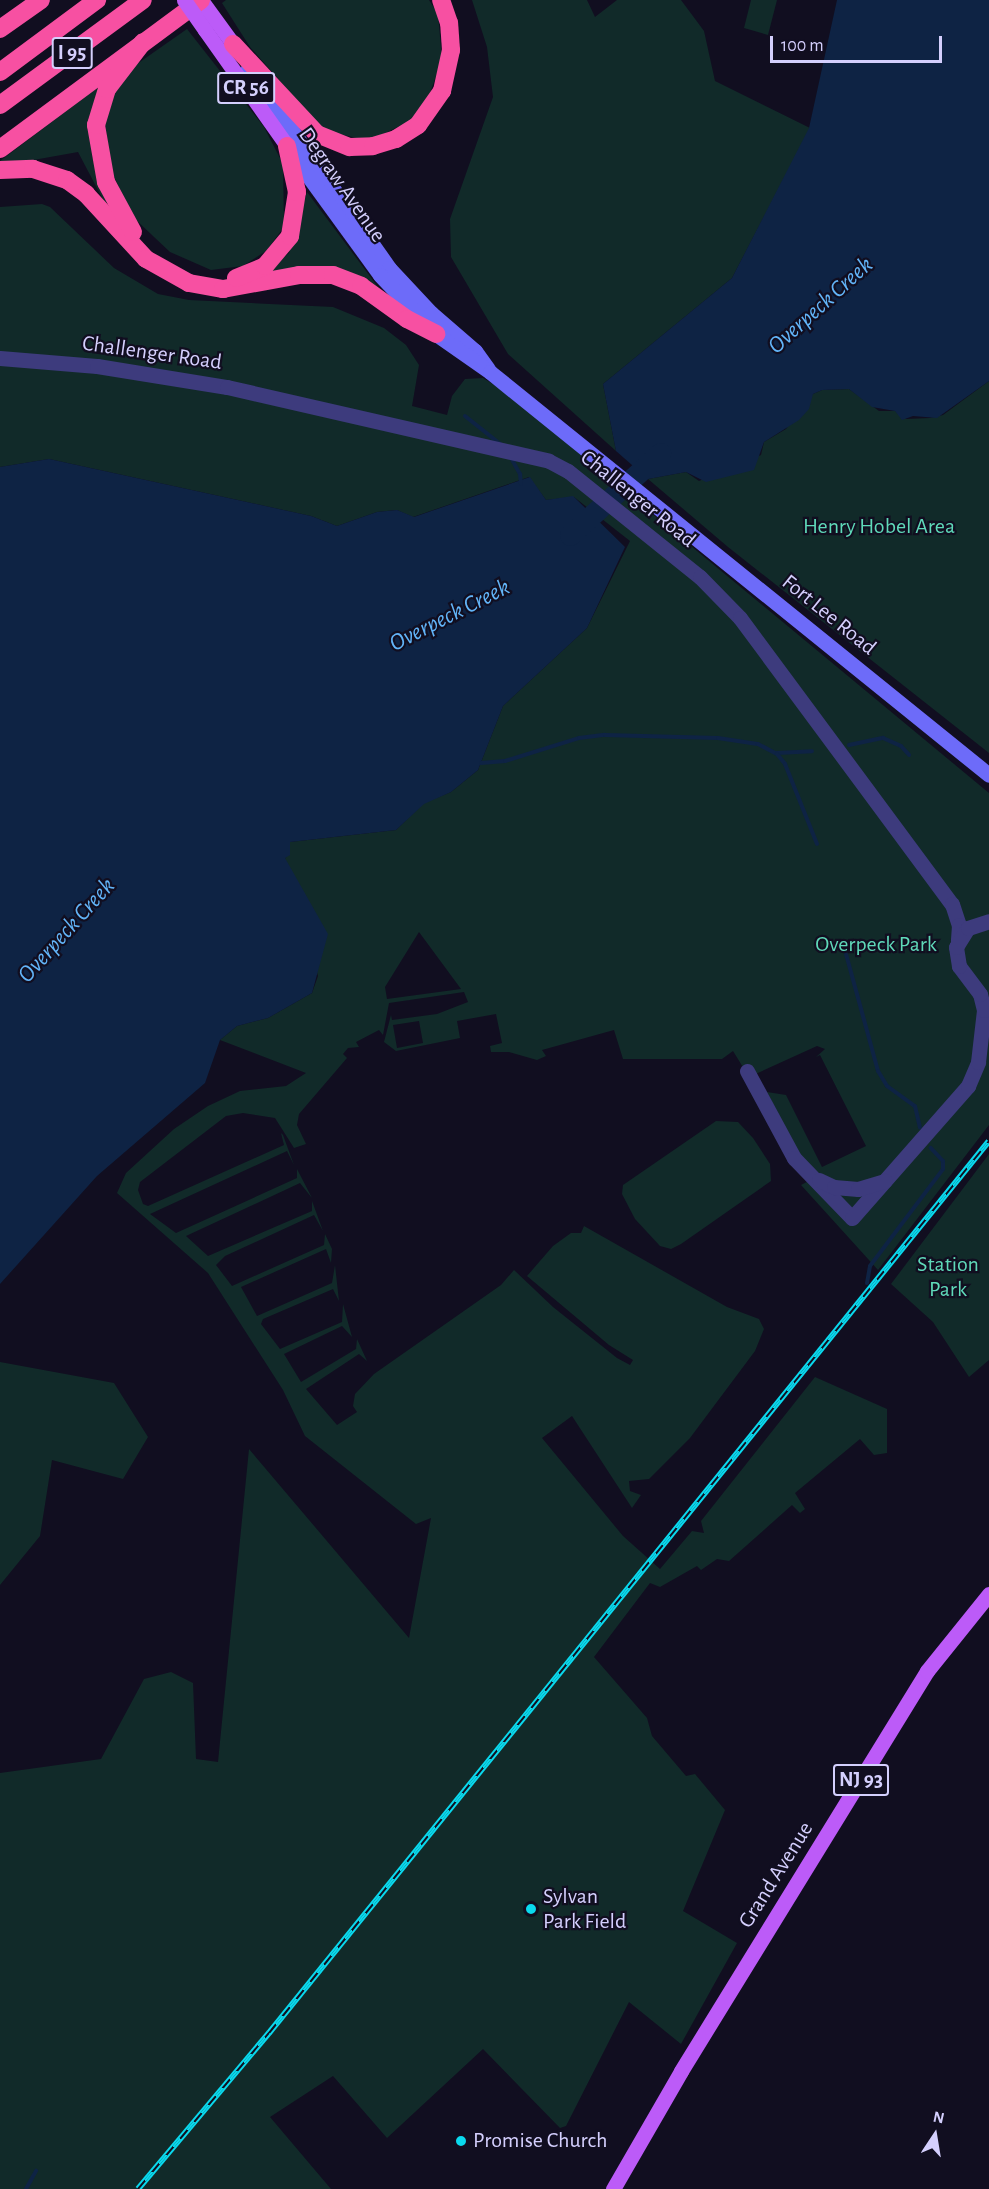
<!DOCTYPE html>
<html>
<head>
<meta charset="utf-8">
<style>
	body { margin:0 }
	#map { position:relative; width:989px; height:2189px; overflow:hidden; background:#110e20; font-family:"Alegreya Sans",sans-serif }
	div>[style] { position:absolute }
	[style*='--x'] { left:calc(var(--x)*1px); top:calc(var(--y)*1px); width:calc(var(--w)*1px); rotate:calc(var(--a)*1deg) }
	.green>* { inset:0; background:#112a29 }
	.water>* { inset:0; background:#0e2344 }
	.stream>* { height:4px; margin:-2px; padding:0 2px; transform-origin:2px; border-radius:2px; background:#0e2344 }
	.river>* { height:21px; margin:-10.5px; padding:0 10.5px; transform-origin:10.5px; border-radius:10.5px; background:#0e2344 }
	.tertiary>* { height:15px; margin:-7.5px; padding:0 7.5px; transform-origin:7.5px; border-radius:7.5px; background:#3d3b7d }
	.secondary>* { height:15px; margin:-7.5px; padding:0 7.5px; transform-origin:7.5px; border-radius:7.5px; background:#6d6bf9 }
	.primary>* { height:15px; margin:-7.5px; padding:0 7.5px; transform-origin:7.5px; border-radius:7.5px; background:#bc5bf8 }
	.motorway>* { height:18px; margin:-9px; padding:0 9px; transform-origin:9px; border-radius:9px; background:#f750a2 }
	.rail>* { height:6px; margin-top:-3px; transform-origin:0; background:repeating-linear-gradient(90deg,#110e20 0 11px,#0ad9ee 0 22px); box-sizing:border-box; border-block:2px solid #0ad9ee }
	.primary-bridge>* { height:15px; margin:-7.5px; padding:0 7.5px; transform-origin:7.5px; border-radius:7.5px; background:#bc5bf8 }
	.dots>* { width:16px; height:16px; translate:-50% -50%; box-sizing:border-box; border:3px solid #110e20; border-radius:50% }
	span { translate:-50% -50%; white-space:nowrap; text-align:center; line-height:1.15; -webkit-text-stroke:4.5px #110e20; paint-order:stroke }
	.shield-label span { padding:2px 4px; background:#110e20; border:2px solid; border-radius:4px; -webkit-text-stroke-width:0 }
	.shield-label { font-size:21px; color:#d4cffd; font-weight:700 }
	.street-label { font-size:22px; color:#d4cffd }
	.park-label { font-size:22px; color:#5fd9b9 }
	.poi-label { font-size:22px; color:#d4cffd }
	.left { translate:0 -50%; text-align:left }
	.water-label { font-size:24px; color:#62b4f8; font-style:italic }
	.north { position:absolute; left:905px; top:2105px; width:60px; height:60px; -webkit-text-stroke:4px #110e20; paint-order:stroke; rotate:12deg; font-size:16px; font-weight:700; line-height:24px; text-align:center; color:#d4cffd }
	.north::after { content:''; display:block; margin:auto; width:21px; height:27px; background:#d4cffd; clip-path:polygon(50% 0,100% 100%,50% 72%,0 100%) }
	.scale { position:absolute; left:770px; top:36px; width:172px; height:27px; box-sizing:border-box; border:3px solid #d4cffd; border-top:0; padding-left:8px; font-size:18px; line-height:21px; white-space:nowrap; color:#d4cffd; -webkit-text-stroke:4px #110e20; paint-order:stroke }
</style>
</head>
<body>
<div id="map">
	<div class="green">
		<div style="clip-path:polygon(226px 0,429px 0,438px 14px,442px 59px,430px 93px,412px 120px,369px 141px,323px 130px,250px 47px,222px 3px)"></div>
		<div style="clip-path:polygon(472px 0,587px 0,595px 17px,617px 0,681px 0,704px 31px,715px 81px,810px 128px,732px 278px,603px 384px,616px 451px,508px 354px,451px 257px,450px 219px,493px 97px,487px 47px)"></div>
		<div style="clip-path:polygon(751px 0,777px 0,768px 35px,744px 28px)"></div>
		<div style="clip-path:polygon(187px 29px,264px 127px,283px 164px,284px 227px,266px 251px,243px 266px,211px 270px,170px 252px,135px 219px,112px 173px,105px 123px,114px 89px,137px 64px)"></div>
		<div style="clip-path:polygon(101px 85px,90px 116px,92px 156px,109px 211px,78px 152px,0 166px,0 161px)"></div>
		<div style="clip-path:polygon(307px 192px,381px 291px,341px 271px,260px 278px,289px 253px)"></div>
		<div style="clip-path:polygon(evenodd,42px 204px,50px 207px,114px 268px,158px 294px,189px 300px,333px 307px,384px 328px,406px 345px,419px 365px,412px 406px,447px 415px,452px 396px,465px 379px,483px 378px,504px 391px,989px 793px,989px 1125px,878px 1270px,801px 1185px,820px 1175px,803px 1162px,767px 1092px,786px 1095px,822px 1167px,866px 1146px,820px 1055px,816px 1057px,825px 1049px,817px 1046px,749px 1077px,733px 1051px,722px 1059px,623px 1059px,614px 1030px,542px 1050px,546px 1056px,537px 1060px,509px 1052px,491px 1052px,490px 1046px,502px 1043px,496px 1014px,457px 1021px,460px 1038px,396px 1051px,384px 1042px,391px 1015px,392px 1020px,437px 1014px,468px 1002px,464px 992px,389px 1003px,383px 1035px,379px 1030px,356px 1042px,359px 1047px,348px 1048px,343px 1054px,347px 1058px,299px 1114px,297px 1125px,306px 1144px,294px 1148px,275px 1118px,243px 1113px,226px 1116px,140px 1182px,138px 1190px,143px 1204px,148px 1206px,284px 1145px,281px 1133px,283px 1135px,294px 1165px,287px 1151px,150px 1214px,176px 1233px,297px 1178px,297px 1169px,312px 1198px,300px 1183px,186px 1236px,208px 1256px,312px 1211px,312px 1201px,323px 1231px,314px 1215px,225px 1256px,216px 1265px,232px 1286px,324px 1245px,325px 1234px,332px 1249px,331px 1263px,326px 1249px,241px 1287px,257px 1316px,332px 1283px,335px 1265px,339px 1301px,333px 1289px,263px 1319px,261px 1324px,280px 1349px,342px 1322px,343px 1304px,352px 1337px,342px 1326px,284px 1354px,301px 1382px,356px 1349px,357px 1339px,367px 1361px,359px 1354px,306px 1389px,337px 1425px,357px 1412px,353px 1406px,355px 1394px,374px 1374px,501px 1285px,514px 1270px,553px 1307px,617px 1358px,630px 1365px,633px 1360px,609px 1345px,527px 1276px,553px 1246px,571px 1233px,581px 1233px,584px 1226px,727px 1307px,759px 1319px,764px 1329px,755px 1351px,690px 1438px,649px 1479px,629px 1481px,630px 1491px,641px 1495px,632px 1508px,572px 1416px,542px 1438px,623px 1536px,660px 1569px,692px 1531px,704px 1533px,701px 1521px,815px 1377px,887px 1409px,887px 1453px,874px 1455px,860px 1439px,795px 1493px,805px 1509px,800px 1513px,792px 1505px,729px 1561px,717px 1559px,701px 1570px,697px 1566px,660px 1587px,650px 1583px,594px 1657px,647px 1718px,652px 1736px,686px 1776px,695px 1774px,725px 1810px,683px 1911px,737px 1943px,681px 2044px,629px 2002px,566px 2126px,560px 2128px,483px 2049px,387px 2138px,333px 2076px,270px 2117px,331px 2189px,0 2189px,0 1773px,101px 1759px,144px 1679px,171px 1672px,193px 1683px,196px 1759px,218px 1762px,249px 1449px,409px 1638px,431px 1518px,416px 1524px,305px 1436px,283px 1390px,208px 1273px,117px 1193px,126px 1173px,174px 1129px,208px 1106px,240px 1091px,286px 1086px,306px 1073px,220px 1040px,237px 1026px,268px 1018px,312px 993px,318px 976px,285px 858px,290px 842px,396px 830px,424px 803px,451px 792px,478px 770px,503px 706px,587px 628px,630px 541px,574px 497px,546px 500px,529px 477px,413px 517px,397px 510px,377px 512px,337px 526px,311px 516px,49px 459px,0 467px,0 207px,42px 204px,419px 932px,461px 989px,387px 999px,385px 987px,419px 932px,42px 204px,419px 1021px,423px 1043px,397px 1048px,393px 1025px,419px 1021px)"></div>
		<div style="clip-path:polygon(989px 381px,989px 753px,728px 547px,648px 479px,686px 472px,699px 481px,761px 455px,764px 442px,786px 429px,813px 394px,822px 390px,849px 389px,879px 411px,895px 411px,906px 419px,930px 418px,943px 415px)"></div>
		<div style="clip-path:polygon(716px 1121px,738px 1122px,753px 1138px,770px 1164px,771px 1181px,681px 1244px,671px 1249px,660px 1246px,635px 1219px,622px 1194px,623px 1185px)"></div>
		<div style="clip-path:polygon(989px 1154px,989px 1360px,969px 1377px,933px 1322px,891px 1284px)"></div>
		<div style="clip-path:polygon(0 1362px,114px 1383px,148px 1437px,123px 1479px,52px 1460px,40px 1536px,0 1585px)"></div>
	</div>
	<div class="water">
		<div style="clip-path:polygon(837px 0,989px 0,989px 381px,937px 418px,913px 416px,902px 420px,895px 411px,872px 407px,849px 389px,822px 390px,813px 394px,809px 409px,799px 420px,764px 442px,754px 470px,706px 482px,686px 472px,648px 479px,616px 451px,603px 384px,732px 278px,809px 128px)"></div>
		<div style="clip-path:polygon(49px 459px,311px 516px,337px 526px,377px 512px,397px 510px,414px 517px,530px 477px,546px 500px,573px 496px,625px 547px,587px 628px,503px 706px,478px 770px,451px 792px,424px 804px,396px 830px,290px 842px,290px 855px,285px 858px,328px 934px,312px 993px,268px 1018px,237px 1026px,220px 1040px,205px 1083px,97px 1176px,0 1284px,0 467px)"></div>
	</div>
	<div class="stream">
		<div style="--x:465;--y:416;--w:50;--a:38.5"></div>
		<div style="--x:510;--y:456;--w:21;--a:61"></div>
		<div style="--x:520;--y:474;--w:10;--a:84"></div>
		<div style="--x:849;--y:745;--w:35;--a:-12"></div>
		<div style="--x:883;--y:738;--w:20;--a:24"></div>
		<div style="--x:901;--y:746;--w:12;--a:48"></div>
		<div style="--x:777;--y:753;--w:35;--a:-3"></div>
		<div style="--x:481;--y:763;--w:24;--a:-5"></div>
		<div style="--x:505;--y:761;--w:77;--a:-17.3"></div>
		<div style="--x:579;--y:738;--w:26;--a:-7"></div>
		<div style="--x:605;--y:735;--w:113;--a:1.5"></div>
		<div style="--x:718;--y:738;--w:40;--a:8.5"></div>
		<div style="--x:758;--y:744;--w:21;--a:28"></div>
		<div style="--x:777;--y:754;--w:13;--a:51"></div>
		<div style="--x:785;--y:764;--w:86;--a:68.2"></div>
		<div style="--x:846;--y:954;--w:121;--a:74.7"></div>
		<div style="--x:878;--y:1071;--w:17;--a:59"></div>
		<div style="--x:887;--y:1086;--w:34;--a:36"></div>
		<div style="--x:915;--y:1106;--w:22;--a:77"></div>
		<div style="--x:867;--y:1283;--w:17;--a:-80"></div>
		<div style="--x:870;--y:1266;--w:121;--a:-53"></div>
		<div style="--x:943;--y:1169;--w:8;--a:-90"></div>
		<div style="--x:943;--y:1161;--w:18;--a:-133"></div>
		<div style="--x:26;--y:2189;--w:21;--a:-61"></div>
	</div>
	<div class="river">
		<div style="--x:570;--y:535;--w:122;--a:-42.3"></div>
	</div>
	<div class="tertiary">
		<div style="--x:0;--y:358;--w:97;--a:4.7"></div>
		<div style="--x:97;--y:366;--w:132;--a:9.2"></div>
		<div style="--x:227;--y:387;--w:330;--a:12.9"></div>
		<div style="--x:549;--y:461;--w:21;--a:28"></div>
		<div style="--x:568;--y:471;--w:169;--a:38.8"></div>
		<div style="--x:700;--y:577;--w:57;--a:45.7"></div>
		<div style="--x:740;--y:618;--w:356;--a:53.5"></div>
		<div style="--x:952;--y:904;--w:22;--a:72"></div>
		<div style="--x:959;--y:925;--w:16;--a:94"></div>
		<div style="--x:747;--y:1071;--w:99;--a:61.6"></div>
		<div style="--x:794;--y:1158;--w:83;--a:46"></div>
		<div style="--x:852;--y:1218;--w:176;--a:-48.7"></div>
		<div style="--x:968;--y:1086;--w:26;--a:-67"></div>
		<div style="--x:978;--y:1062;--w:52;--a:-83.4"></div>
		<div style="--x:984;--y:1010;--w:16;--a:-104"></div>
		<div style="--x:980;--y:994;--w:35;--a:-127"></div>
		<div style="--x:959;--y:966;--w:19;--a:-99"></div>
		<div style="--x:956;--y:947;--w:22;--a:-58"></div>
		<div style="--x:968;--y:928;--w:22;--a:-18"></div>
		<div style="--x:819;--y:1180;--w:17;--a:25"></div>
		<div style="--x:834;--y:1187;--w:24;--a:5"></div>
		<div style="--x:858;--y:1189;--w:28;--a:-17"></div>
	</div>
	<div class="secondary">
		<div style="--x:248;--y:68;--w:245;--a:54.8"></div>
		<div style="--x:389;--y:268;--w:62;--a:47"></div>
		<div style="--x:431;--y:313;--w:58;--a:40.8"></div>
		<div style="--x:475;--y:351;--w:22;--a:54"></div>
		<div style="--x:290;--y:151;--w:153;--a:54"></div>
		<div style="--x:380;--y:275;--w:81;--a:46.5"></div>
		<div style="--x:436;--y:334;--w:66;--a:35.1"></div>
		<div style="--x:490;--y:372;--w:641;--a:38.92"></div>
	</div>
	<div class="primary">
		<div style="--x:201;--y:0;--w:54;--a:54"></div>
		<div style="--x:205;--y:30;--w:142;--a:54.7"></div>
		<div style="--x:613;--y:2189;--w:136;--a:-60"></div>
		<div style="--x:681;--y:2071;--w:470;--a:-58.4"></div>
		<div style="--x:927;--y:1671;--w:99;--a:-51.2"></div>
	</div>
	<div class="motorway">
		<div style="--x:0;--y:29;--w:50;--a:-35.3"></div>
		<div style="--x:233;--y:44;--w:123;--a:47"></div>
		<div style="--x:317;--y:134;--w:35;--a:22"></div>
		<div style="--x:350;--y:147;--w:23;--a:-2"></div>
		<div style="--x:373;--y:146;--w:24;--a:-17"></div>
		<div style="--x:396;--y:139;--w:26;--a:-32"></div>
		<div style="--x:418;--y:125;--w:42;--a:-54.8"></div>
		<div style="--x:442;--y:91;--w:42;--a:-77.6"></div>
		<div style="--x:451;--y:50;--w:27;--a:-94"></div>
		<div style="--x:449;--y:23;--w:24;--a:-109"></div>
		<div style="--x:0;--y:72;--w:121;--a:-36.6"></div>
		<div style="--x:0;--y:105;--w:177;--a:-36.3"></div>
		<div style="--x:0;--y:149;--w:250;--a:-36.5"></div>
		<div style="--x:0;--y:170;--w:33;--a:-2"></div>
		<div style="--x:33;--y:169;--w:36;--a:18"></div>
		<div style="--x:67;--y:180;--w:24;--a:36"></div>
		<div style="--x:86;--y:194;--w:88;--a:47.3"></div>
		<div style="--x:146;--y:259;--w:49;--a:29.2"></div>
		<div style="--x:189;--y:283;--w:35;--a:10"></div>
		<div style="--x:223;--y:289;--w:77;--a:-10.4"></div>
		<div style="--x:299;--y:275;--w:34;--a:0"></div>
		<div style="--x:333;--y:275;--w:30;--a:21"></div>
		<div style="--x:361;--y:286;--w:57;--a:35.7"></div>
		<div style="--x:407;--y:319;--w:33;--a:27"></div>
		<div style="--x:133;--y:232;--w:57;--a:-118.4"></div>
		<div style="--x:106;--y:182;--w:58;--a:-100"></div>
		<div style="--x:96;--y:125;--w:38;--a:-73"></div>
		<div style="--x:107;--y:89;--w:59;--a:-52.5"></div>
		<div style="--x:236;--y:278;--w:31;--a:-22"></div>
		<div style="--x:265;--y:266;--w:39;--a:-50"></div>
		<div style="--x:290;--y:236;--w:45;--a:-81"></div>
		<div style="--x:297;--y:192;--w:47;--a:-102.3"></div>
	</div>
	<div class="rail">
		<div style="--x:138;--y:2189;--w:204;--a:-50"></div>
		<div style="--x:269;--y:2033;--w:1146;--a:-51.09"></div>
	</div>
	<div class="primary-bridge">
		<div style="--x:184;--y:0;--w:37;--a:55"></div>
	</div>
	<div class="dots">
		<div style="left:531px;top:1909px;background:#0ad9ee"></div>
		<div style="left:461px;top:2141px;background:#0ad9ee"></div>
	</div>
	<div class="shield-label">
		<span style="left:72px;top:53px">I 95</span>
		<span style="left:246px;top:88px">CR 56</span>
		<span style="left:861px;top:1780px">NJ 93</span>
	</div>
	<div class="street-label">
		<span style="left:342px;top:185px;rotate:55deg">Degraw Avenue</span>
		<span style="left:152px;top:353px;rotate:8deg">Challenger Road</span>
		<span style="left:638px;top:499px;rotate:39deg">Challenger Road</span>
		<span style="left:829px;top:615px;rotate:39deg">Fort Lee Road</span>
		<span style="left:776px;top:1875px;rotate:-58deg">Grand Avenue</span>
	</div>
	<div class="park-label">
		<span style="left:879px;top:527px">Henry Hobel Area</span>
		<span style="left:876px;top:945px">Overpeck Park</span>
		<span style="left:948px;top:1277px">Station<br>Park</span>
	</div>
	<div class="poi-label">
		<span class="left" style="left:543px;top:1909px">Sylvan<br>Park Field</span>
		<span class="left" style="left:473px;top:2141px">Promise Church</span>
	</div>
	<div class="water-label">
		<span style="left:821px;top:306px;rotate:-42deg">Overpeck Creek</span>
		<span style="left:450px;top:616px;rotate:-27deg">Overpeck Creek</span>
		<span style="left:67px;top:931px;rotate:-48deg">Overpeck Creek</span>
	</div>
	<div class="north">N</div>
	<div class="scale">100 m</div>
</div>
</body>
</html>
